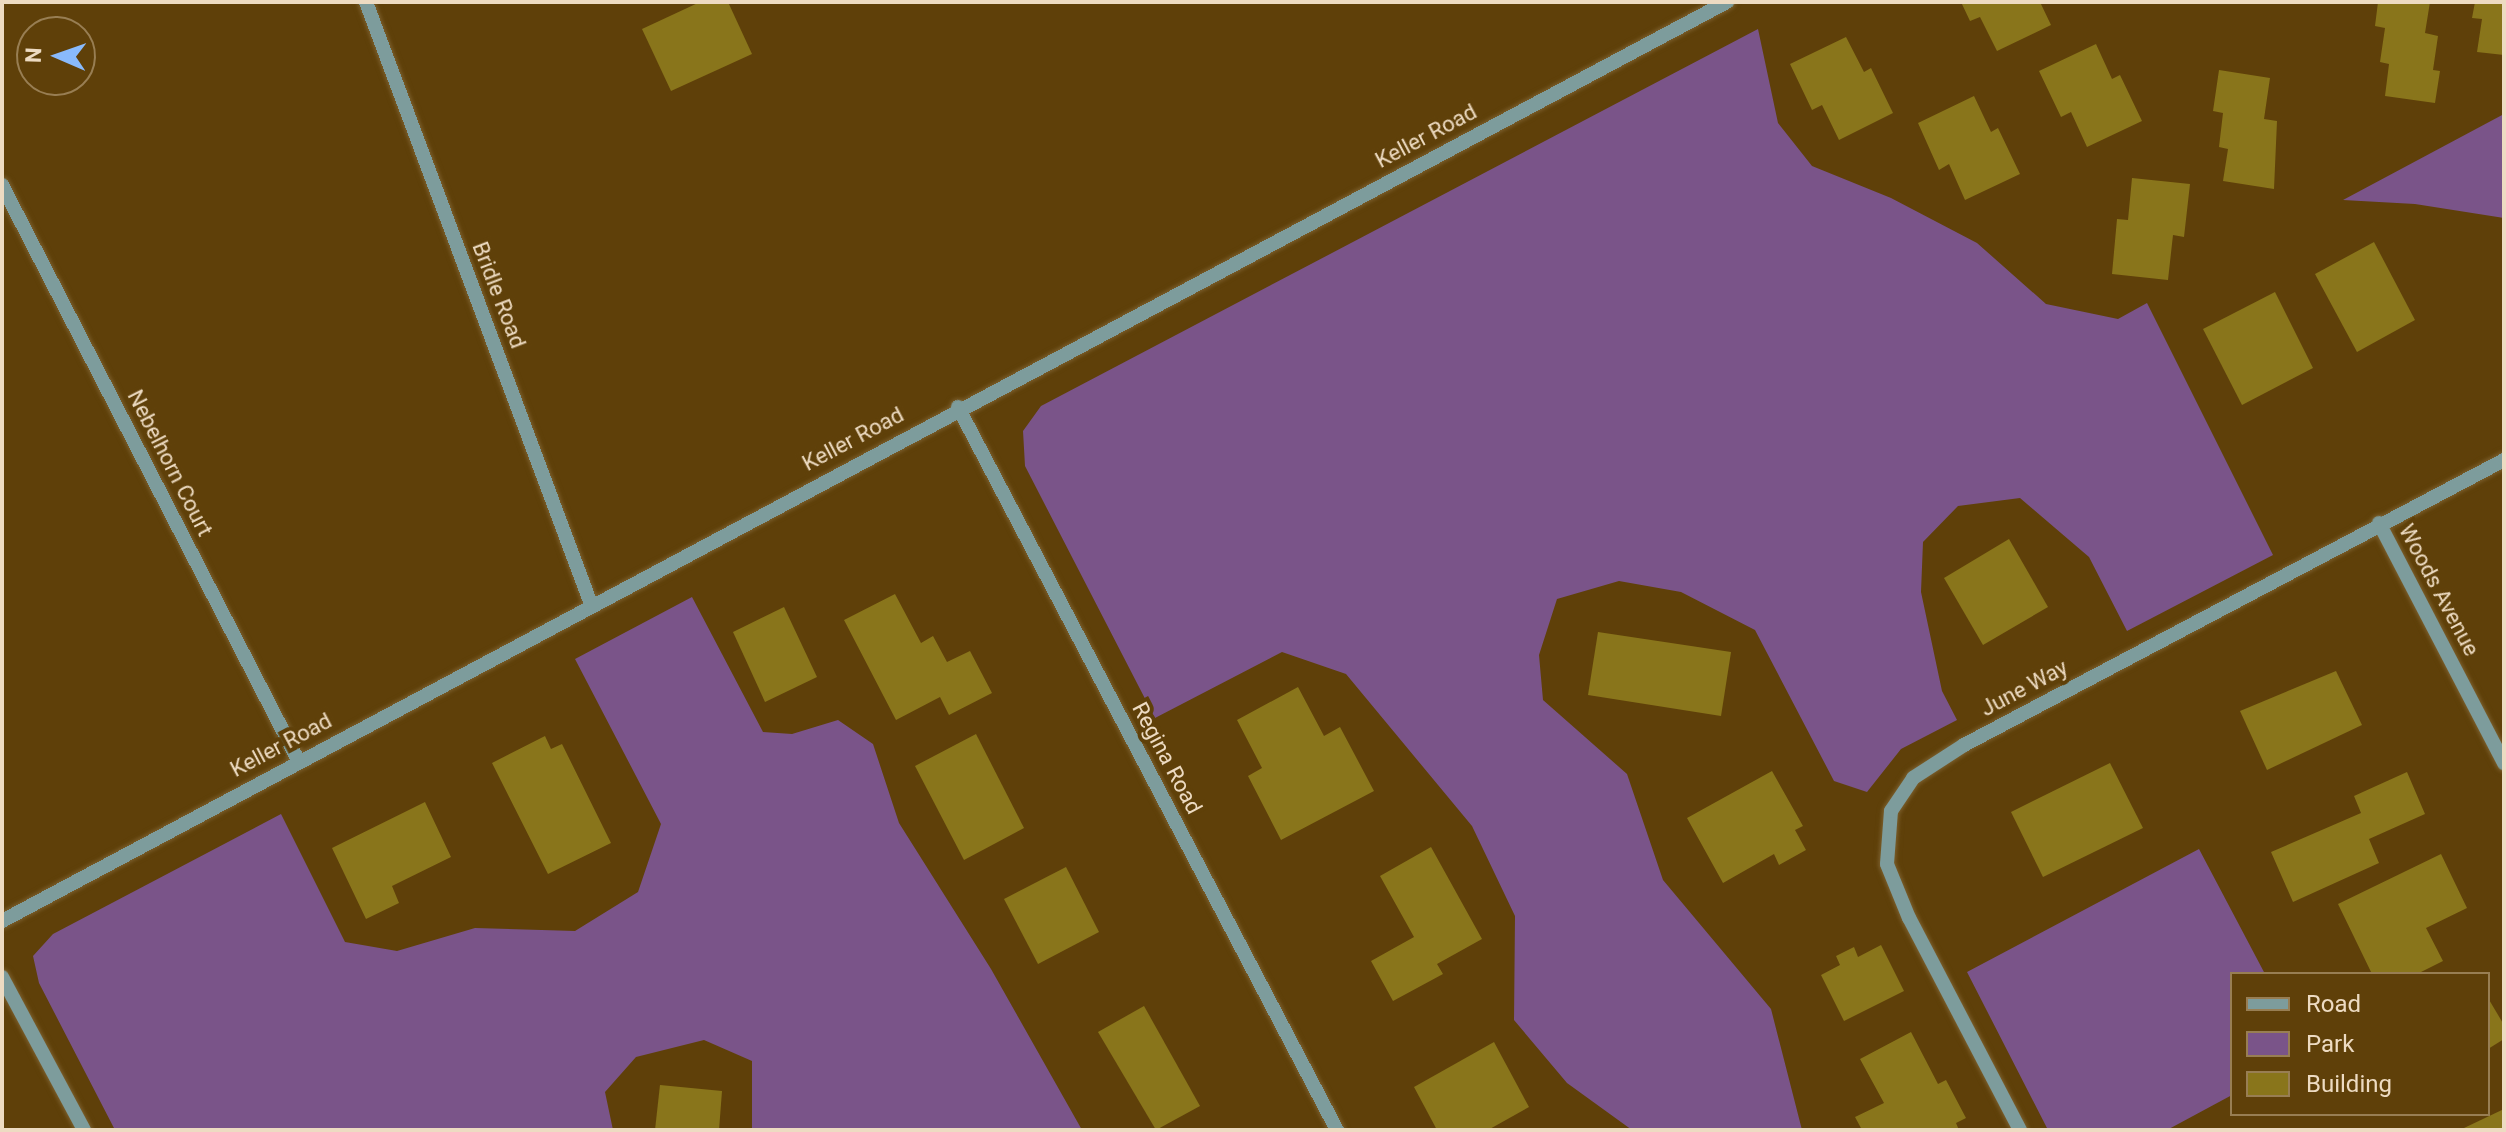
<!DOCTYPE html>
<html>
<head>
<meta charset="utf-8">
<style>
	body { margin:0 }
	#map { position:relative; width:2506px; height:1132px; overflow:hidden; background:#5f4009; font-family:Roboto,sans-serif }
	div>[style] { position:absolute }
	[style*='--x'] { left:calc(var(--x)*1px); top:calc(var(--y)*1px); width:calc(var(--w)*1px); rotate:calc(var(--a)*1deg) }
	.green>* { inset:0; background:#7a5489 }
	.building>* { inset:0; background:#89751b }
	.roads { filter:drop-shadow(0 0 2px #7b5f2e) drop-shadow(0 0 2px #7b5f2e) }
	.minor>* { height:14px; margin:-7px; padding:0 7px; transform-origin:7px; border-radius:7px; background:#7d9c9c }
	span { translate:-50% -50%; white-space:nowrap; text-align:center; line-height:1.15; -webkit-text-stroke:8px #5f4009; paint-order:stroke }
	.street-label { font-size:22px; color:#eddbc2 }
	.frame { position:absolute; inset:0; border:4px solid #eddbc2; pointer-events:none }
	.legend { position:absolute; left:2230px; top:972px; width:260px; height:144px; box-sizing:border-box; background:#5f4009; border:2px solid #987e53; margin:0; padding:10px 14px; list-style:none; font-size:24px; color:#eddbc2 }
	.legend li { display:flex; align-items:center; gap:16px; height:40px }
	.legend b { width:40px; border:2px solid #987e53 }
	.north { position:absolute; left:16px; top:16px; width:80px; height:80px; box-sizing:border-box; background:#5f4009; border:2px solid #987e53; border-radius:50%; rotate:272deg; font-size:22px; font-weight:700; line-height:32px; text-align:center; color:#eddbc2 }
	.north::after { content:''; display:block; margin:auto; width:28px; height:36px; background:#89bafc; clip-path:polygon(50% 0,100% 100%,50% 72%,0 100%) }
</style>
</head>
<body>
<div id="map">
	<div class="green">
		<div style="clip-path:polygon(1758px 29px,1778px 123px,1812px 166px,1891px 198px,1977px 243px,2046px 304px,2118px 319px,2147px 303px,2273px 555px,2127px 631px,2089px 557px,2020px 498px,1958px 506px,1923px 542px,1921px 592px,1942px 691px,1957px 720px,1901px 749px,1867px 792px,1834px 781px,1755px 630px,1681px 592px,1619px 581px,1557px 599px,1539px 655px,1543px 700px,1627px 774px,1663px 880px,1771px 1009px,1802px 1130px,1632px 1130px,1567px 1083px,1514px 1020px,1515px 916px,1472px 826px,1346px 674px,1282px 652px,1155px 718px,1025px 466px,1023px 431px,1041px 406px)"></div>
		<div style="clip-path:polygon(2504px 114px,2504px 218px,2415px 204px,2343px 200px)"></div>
		<div style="clip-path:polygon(692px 597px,763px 732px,792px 734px,838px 720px,873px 744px,899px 823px,991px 969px,1082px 1130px,752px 1130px,752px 1061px,704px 1040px,636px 1057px,605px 1092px,613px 1130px,115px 1130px,39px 983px,33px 956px,53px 934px,281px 814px,345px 942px,397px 951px,475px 928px,575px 931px,638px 892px,661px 824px,575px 659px)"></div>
		<div style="clip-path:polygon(2199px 849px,2265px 974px,2232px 974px,2232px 1095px,2167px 1130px,2048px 1130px,1967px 972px)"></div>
	</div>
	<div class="building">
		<div style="clip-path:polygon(700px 2px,728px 2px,752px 54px,671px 91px,642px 29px)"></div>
		<div style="clip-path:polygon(1961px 2px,2040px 2px,2051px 25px,1997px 51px,1980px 17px,1970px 21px)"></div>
		<div style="clip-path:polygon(2378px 2px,2430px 2px,2425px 33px,2438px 36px,2433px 70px,2440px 71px,2435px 103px,2385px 96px,2389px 64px,2380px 62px,2385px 28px,2375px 26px)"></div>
		<div style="clip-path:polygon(2475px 2px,2504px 2px,2504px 55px,2477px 52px,2482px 19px,2472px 18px)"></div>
		<div style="clip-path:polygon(1846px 37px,1864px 72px,1871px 68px,1893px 113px,1839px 140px,1822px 105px,1812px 110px,1790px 64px)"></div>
		<div style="clip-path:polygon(2096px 44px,2112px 79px,2120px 75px,2142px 121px,2087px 147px,2071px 112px,2061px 117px,2039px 71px)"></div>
		<div style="clip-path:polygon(2219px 70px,2270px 78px,2264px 119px,2277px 121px,2274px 189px,2223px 181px,2228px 149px,2219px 147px,2223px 113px,2213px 111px)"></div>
		<div style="clip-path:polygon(1974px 96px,1991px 132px,1998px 128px,2020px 174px,1965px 200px,1949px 164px,1939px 170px,1918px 123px)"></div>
		<div style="clip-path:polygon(2132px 178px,2190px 184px,2184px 237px,2173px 235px,2168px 280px,2112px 274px,2117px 219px,2128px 220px)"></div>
		<div style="clip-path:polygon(2374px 242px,2415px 320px,2357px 352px,2315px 274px)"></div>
		<div style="clip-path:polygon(2275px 292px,2313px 368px,2242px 405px,2203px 329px)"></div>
		<div style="clip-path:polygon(2009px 539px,2048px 607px,1983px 645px,1944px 578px)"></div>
		<div style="clip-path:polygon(895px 594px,921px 643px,933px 636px,947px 662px,970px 651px,992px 693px,949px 715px,940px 697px,896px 720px,844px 620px)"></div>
		<div style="clip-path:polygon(784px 607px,817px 677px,765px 702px,733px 632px)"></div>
		<div style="clip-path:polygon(1598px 632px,1731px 652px,1721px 716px,1588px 695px)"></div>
		<div style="clip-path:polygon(2336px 671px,2362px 725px,2267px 770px,2240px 711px)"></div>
		<div style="clip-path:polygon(1298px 687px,1324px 736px,1340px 727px,1374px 791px,1281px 840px,1248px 776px,1262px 768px,1237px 720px)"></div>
		<div style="clip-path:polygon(976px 734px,1024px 828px,964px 860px,915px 766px)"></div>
		<div style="clip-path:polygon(545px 736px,551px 749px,562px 744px,611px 843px,548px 874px,492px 763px)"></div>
		<div style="clip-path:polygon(2110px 763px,2143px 828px,2043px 877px,2011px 812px)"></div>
		<div style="clip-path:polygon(1772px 771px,1803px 826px,1795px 830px,1806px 850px,1779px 865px,1774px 854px,1723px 883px,1687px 818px)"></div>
		<div style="clip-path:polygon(2407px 772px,2425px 814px,2369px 839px,2379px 863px,2293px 902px,2271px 852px,2361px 813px,2354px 796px)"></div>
		<div style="clip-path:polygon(425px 802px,451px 857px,392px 886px,399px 903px,366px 919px,332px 848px)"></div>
		<div style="clip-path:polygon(1431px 847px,1482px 939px,1437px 964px,1443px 974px,1393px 1001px,1371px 961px,1414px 937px,1380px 876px)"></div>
		<div style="clip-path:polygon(2441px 854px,2467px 908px,2426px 928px,2443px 961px,2417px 974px,2372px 974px,2338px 904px)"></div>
		<div style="clip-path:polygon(1066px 867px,1099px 932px,1038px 964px,1004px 899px)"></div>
		<div style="clip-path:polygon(1881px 945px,1904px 991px,1844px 1021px,1821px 975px,1840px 965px,1836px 956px,1854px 947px,1858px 957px)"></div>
		<div style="clip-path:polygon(2488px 998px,2504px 1025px,2504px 1039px,2488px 1049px)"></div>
		<div style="clip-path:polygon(1144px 1006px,1200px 1106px,1156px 1130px,1098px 1032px)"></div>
		<div style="clip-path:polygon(1911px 1032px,1938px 1084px,1946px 1080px,1966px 1118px,1956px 1123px,1959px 1130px,1862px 1130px,1855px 1117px,1884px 1103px,1860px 1059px)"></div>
		<div style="clip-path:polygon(1494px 1042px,1529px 1107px,1488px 1130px,1437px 1130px,1414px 1087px)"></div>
		<div style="clip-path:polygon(660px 1085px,722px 1091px,719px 1130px,655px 1130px)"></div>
		<div style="clip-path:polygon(2504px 1109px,2504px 1130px,2465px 1130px,2464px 1128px)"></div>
	</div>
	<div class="roads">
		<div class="minor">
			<div style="--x:366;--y:2;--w:643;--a:69.51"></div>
			<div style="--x:2;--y:185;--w:647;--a:62.76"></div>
			<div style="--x:958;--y:407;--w:816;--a:62.34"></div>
			<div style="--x:2379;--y:523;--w:271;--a:62.5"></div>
			<div style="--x:2;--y:921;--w:1955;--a:-28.05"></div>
			<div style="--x:2;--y:977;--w:174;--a:61.8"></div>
			<div style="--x:2020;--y:1130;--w:239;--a:-117.6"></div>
			<div style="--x:1909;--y:918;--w:58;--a:-112.2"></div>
			<div style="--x:1887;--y:864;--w:53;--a:-85.7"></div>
			<div style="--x:1891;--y:811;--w:40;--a:-56"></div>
			<div style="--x:1913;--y:778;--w:61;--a:-32.9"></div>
			<div style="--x:1964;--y:745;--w:611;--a:-27.82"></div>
		</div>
	</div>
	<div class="street-label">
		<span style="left:1426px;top:136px;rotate:-28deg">Keller Road</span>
		<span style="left:499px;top:295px;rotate:69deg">Bridle Road</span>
		<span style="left:853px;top:439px;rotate:-28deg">Keller Road</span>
		<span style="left:170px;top:463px;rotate:63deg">Nebelhorn Court</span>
		<span style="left:2439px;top:590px;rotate:62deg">Woods Avenue</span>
		<span style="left:2024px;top:688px;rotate:-28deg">June Way</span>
		<span style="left:281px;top:745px;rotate:-28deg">Keller Road</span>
		<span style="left:1167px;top:758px;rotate:62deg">Regina Road</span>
	</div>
	<div class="frame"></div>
	<ul class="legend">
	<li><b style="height:10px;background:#7d9c9c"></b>Road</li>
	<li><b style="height:22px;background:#7a5489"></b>Park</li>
	<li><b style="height:22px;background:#89751b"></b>Building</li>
	</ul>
	<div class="north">N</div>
</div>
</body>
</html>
